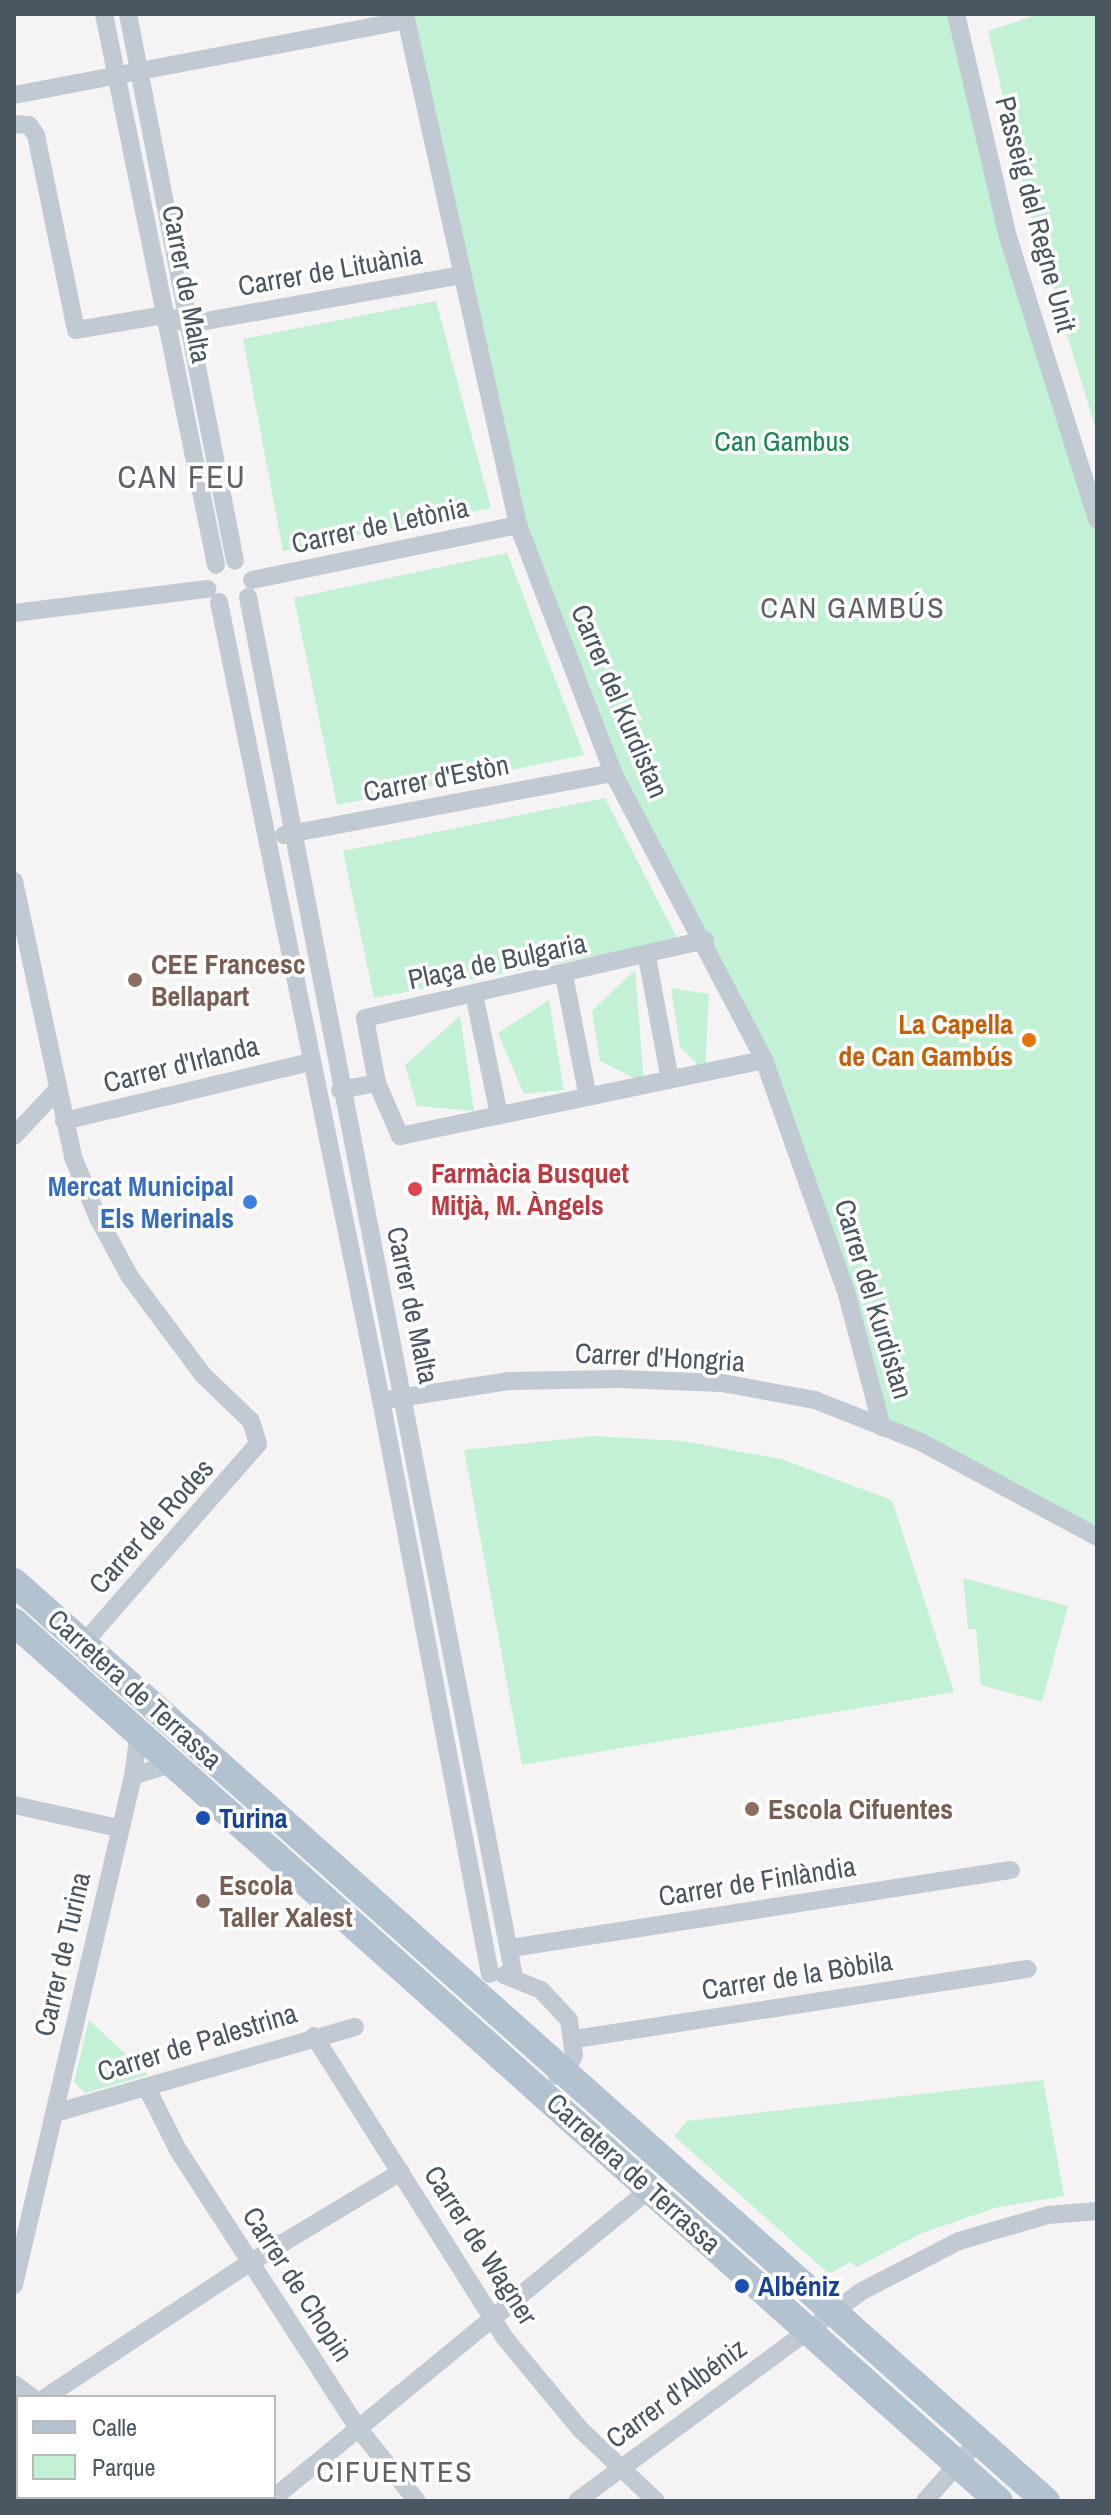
<!DOCTYPE html>
<html>
<head>
<meta charset="utf-8">
<style>
	body { margin:0 }
	#map { position:relative; width:1111px; height:2515px; overflow:hidden; background:#f5f3f3; font-family:"Archivo Narrow",sans-serif }
	div>[style] { position:absolute }
	[style*='--x'] { left:calc(var(--x)*1px); top:calc(var(--y)*1px); width:calc(var(--w)*1px); rotate:calc(var(--a)*1deg) }
	.green>* { inset:0; background:#c3f1d5 }
	.street>* { height:18px; margin:-9px; padding:0 9px; transform-origin:9px; border-radius:9px; background:#c1cad2 }
	.primary>* { height:28px; margin:-14px; padding:0 14px; transform-origin:14px; border-radius:14px; background:#b3c2d1 }
	.dots>* { width:22px; height:22px; translate:-50% -50%; box-sizing:border-box; border:4px solid #fff; border-radius:50% }
	span { translate:-50% -50%; white-space:nowrap; text-align:center; line-height:1.15; -webkit-text-stroke:7px #fff; paint-order:stroke }
	.street-label { font-size:28px; color:#4a5661 }
	.park-label { font-size:28px; color:#17864f }
	.education-label { font-size:28px; color:#785e54; font-weight:700 }
	.left { translate:0 -50%; text-align:left }
	.food-label { font-size:28px; color:#c56008; font-weight:700 }
	.right { translate:-100% -50%; text-align:right }
	.health-label { font-size:28px; color:#be3a42; font-weight:700 }
	.shop-label { font-size:28px; color:#366cbe; font-weight:700 }
	.transit-label { font-size:28px; color:#164399; font-weight:700 }
	.neighbourhood-label { font-size:30px; color:#5f6368; letter-spacing:2px }
	.quarter-label { font-size:32px; color:#5f6368; letter-spacing:2px }
	.frame { position:absolute; inset:0; border:16px solid #4a5661; pointer-events:none }
	.legend { position:absolute; left:16px; top:2395px; width:260px; height:104px; box-sizing:border-box; background:#fff; border:2px solid #b7bbc0; margin:0; padding:10px 14px; list-style:none; font-size:24px; color:#4a5661 }
	.legend li { display:flex; align-items:center; gap:16px; height:40px }
	.legend b { width:40px; border:2px solid #b7bbc0 }
</style>
</head>
<body>
<div id="map">
	<div class="green">
		<div style="clip-path:polygon(405px 14px,956px 14px,1008px 237px,1097px 519px,1097px 1536px,882px 1427px,764px 1060px,613px 773px,518px 525px)"></div>
		<div style="clip-path:polygon(1040px 14px,1097px 14px,1097px 433px,1029px 210px,988px 31px)"></div>
		<div style="clip-path:polygon(436px 301px,491px 508px,283px 551px,243px 339px)"></div>
		<div style="clip-path:polygon(507px 553px,584px 755px,337px 805px,294px 598px)"></div>
		<div style="clip-path:polygon(605px 798px,678px 940px,374px 998px,343px 851px)"></div>
		<div style="clip-path:polygon(635px 970px,644px 1083px,600px 1061px,592px 1011px)"></div>
		<div style="clip-path:polygon(671px 988px,709px 994px,705px 1072px,680px 1047px)"></div>
		<div style="clip-path:polygon(549px 1000px,564px 1090px,524px 1094px,498px 1033px)"></div>
		<div style="clip-path:polygon(460px 1016px,474px 1111px,417px 1106px,405px 1065px)"></div>
		<div style="clip-path:polygon(594px 1436px,682px 1441px,781px 1459px,892px 1500px,954px 1692px,522px 1765px,464px 1450px)"></div>
		<div style="clip-path:polygon(963px 1578px,1068px 1606px,1042px 1702px,981px 1685px,976px 1629px,968px 1629px)"></div>
		<div style="clip-path:polygon(89px 2020px,148px 2075px,85px 2093px,74px 2082px)"></div>
		<div style="clip-path:polygon(1043px 2080px,1064px 2196px,998px 2207px,922px 2233px,857px 2267px,850px 2262px,829px 2274px,674px 2136px,687px 2121px)"></div>
	</div>
	<div class="street">
		<div style="--x:104;--y:14;--w:562;--a:78.51"></div>
		<div style="--x:128;--y:14;--w:557;--a:78.93"></div>
		<div style="--x:405;--y:14;--w:523;--a:77.53"></div>
		<div style="--x:518;--y:525;--w:266;--a:69"></div>
		<div style="--x:613;--y:773;--w:324;--a:62.2"></div>
		<div style="--x:764;--y:1060;--w:245;--a:70.5"></div>
		<div style="--x:846;--y:1291;--w:141;--a:75.2"></div>
		<div style="--x:956;--y:14;--w:229;--a:76.9"></div>
		<div style="--x:1008;--y:237;--w:296;--a:72.5"></div>
		<div style="--x:14;--y:95;--w:399;--a:-10.8"></div>
		<div style="--x:14;--y:124;--w:15;--a:4"></div>
		<div style="--x:29;--y:125;--w:12;--a:55"></div>
		<div style="--x:36;--y:135;--w:199;--a:78.4"></div>
		<div style="--x:76;--y:330;--w:89;--a:-9.7"></div>
		<div style="--x:164;--y:315;--w:27;--a:20"></div>
		<div style="--x:189;--y:324;--w:275;--a:-10.2"></div>
		<div style="--x:252;--y:580;--w:272;--a:-11.7"></div>
		<div style="--x:248;--y:597;--w:1405;--a:79.09"></div>
		<div style="--x:219;--y:602;--w:814;--a:78.52"></div>
		<div style="--x:381;--y:1400;--w:584;--a:79.25"></div>
		<div style="--x:14;--y:613;--w:195;--a:-7.1"></div>
		<div style="--x:284;--y:835;--w:335;--a:-10.7"></div>
		<div style="--x:14;--y:881;--w:282;--a:77.9"></div>
		<div style="--x:73;--y:1157;--w:66;--a:67.7"></div>
		<div style="--x:98;--y:1218;--w:67;--a:61.5"></div>
		<div style="--x:130;--y:1277;--w:122;--a:53.3"></div>
		<div style="--x:203;--y:1375;--w:66;--a:43.8"></div>
		<div style="--x:251;--y:1421;--w:24;--a:73"></div>
		<div style="--x:258;--y:1444;--w:264;--a:131.2"></div>
		<div style="--x:647;--y:957;--w:125;--a:79.4"></div>
		<div style="--x:564;--y:975;--w:124;--a:78.9"></div>
		<div style="--x:474;--y:994;--w:124;--a:78.3"></div>
		<div style="--x:377;--y:1083;--w:66;--a:-100.5"></div>
		<div style="--x:365;--y:1018;--w:349;--a:-12.9"></div>
		<div style="--x:340;--y:1090;--w:38;--a:-11"></div>
		<div style="--x:377;--y:1083;--w:58;--a:66.5"></div>
		<div style="--x:400;--y:1136;--w:372;--a:-11.8"></div>
		<div style="--x:64;--y:1121;--w:253;--a:-13.5"></div>
		<div style="--x:14;--y:1136;--w:63;--a:-46.9"></div>
		<div style="--x:392;--y:1399;--w:119;--a:-8.7"></div>
		<div style="--x:510;--y:1381;--w:109;--a:-1.1"></div>
		<div style="--x:619;--y:1379;--w:103;--a:2.2"></div>
		<div style="--x:722;--y:1383;--w:95;--a:10.4"></div>
		<div style="--x:815;--y:1400;--w:112;--a:21.5"></div>
		<div style="--x:919;--y:1441;--w:202;--a:28.3"></div>
		<div style="--x:133;--y:1776;--w:43;--a:-17.6"></div>
		<div style="--x:14;--y:1805;--w:107;--a:12.4"></div>
		<div style="--x:511;--y:1948;--w:506;--a:-8.87"></div>
		<div style="--x:504;--y:1975;--w:40;--a:22"></div>
		<div style="--x:541;--y:1990;--w:41;--a:47"></div>
		<div style="--x:569;--y:2020;--w:35;--a:82"></div>
		<div style="--x:574;--y:2055;--w:19;--a:115"></div>
		<div style="--x:566;--y:2072;--w:10;--a:156"></div>
		<div style="--x:314;--y:2036;--w:356;--a:57.7"></div>
		<div style="--x:504;--y:2337;--w:121;--a:50.4"></div>
		<div style="--x:581;--y:2430;--w:103;--a:43.4"></div>
		<div style="--x:575;--y:2039;--w:458;--a:-8.8"></div>
		<div style="--x:147;--y:2088;--w:69;--a:63.4"></div>
		<div style="--x:178;--y:2150;--w:330;--a:57.1"></div>
		<div style="--x:357;--y:2427;--w:95;--a:51"></div>
		<div style="--x:55;--y:2113;--w:312;--a:-16"></div>
		<div style="--x:14;--y:2285;--w:523;--a:-76.84"></div>
		<div style="--x:133;--y:1776;--w:43;--a:-82.1"></div>
		<div style="--x:14;--y:2384;--w:22;--a:36"></div>
		<div style="--x:46;--y:2397;--w:245;--a:-33.4"></div>
		<div style="--x:251;--y:2262;--w:175;--a:-31"></div>
		<div style="--x:127;--y:2497;--w:6;--a:39"></div>
		<div style="--x:270;--y:2501;--w:492;--a:-39.4"></div>
		<div style="--x:577;--y:2501;--w:354;--a:-36.4"></div>
		<div style="--x:862;--y:2291;--w:109;--a:-27.3"></div>
		<div style="--x:959;--y:2241;--w:93;--a:-16.3"></div>
		<div style="--x:1048;--y:2215;--w:49;--a:-4.7"></div>
		<div style="--x:925;--y:2501;--w:81;--a:-48.5"></div>
	</div>
	<div class="primary">
		<div style="--x:14;--y:1582;--w:1382;--a:41.69"></div>
		<div style="--x:14;--y:1622;--w:1320;--a:41.75"></div>
	</div>
	<div class="dots">
		<div style="left:135px;top:980px;background:#8d6e63"></div>
		<div style="left:1029px;top:1040px;background:#e8710a"></div>
		<div style="left:415px;top:1189px;background:#e0444e"></div>
		<div style="left:250px;top:1202px;background:#3f7fe0"></div>
		<div style="left:752px;top:1809px;background:#8d6e63"></div>
		<div style="left:203px;top:1818px;background:#1a4fb4"></div>
		<div style="left:203px;top:1901px;background:#8d6e63"></div>
		<div style="left:742px;top:2286px;background:#1a4fb4"></div>
	</div>
	<div class="street-label">
		<span style="left:1036px;top:214px;rotate:75deg">Passeig del Regne Unit</span>
		<span style="left:330px;top:270px;rotate:-10deg">Carrer de Lituània</span>
		<span style="left:187px;top:284px;rotate:79deg">Carrer de Malta</span>
		<span style="left:380px;top:525px;rotate:-12deg">Carrer de Letònia</span>
		<span style="left:620px;top:701px;rotate:67deg">Carrer del Kurdistan</span>
		<span style="left:436px;top:778px;rotate:-11deg">Carrer d'Estòn</span>
		<span style="left:497px;top:961px;rotate:-12deg">Plaça de Bulgaria</span>
		<span style="left:181px;top:1064px;rotate:-14deg">Carrer d'Irlanda</span>
		<span style="left:874px;top:1299px;rotate:73deg">Carrer del Kurdistan</span>
		<span style="left:413px;top:1305px;rotate:78deg">Carrer de Malta</span>
		<span style="left:660px;top:1357px;rotate:3deg">Carrer d'Hongria</span>
		<span style="left:151px;top:1526px;rotate:-48deg">Carrer de Rodes</span>
		<span style="left:135px;top:1689px;rotate:42deg">Carretera de Terrassa</span>
		<span style="left:757px;top:1881px;rotate:-9deg">Carrer de Finlàndia</span>
		<span style="left:62px;top:1954px;rotate:-77deg">Carrer de Turina</span>
		<span style="left:797px;top:1975px;rotate:-9deg">Carrer de la Bòbila</span>
		<span style="left:197px;top:2042px;rotate:-17deg">Carrer de Palestrina</span>
		<span style="left:634px;top:2173px;rotate:42deg">Carretera de Terrassa</span>
		<span style="left:481px;top:2245px;rotate:57deg">Carrer de Wagner</span>
		<span style="left:298px;top:2284px;rotate:57deg">Carrer de Chopin</span>
		<span style="left:676px;top:2393px;rotate:-36deg">Carrer d'Albéniz</span>
	</div>
	<div class="park-label">
		<span style="left:782px;top:441px">Can Gambus</span>
	</div>
	<div class="education-label">
		<span class="left" style="left:151px;top:980px">CEE Francesc<br>Bellapart</span>
		<span class="left" style="left:768px;top:1809px">Escola Cifuentes</span>
		<span class="left" style="left:219px;top:1901px">Escola<br>Taller Xalest</span>
	</div>
	<div class="food-label">
		<span class="right" style="left:1013px;top:1040px">La Capella<br>de Can Gambús</span>
	</div>
	<div class="health-label">
		<span class="left" style="left:431px;top:1189px">Farmàcia Busquet<br>Mitjà, M. Àngels</span>
	</div>
	<div class="shop-label">
		<span class="right" style="left:234px;top:1202px">Mercat Municipal<br>Els Merinals</span>
	</div>
	<div class="transit-label">
		<span class="left" style="left:219px;top:1818px">Turina</span>
		<span class="left" style="left:758px;top:2286px">Albéniz</span>
	</div>
	<div class="neighbourhood-label">
		<span style="left:853px;top:607px">CAN GAMBÚS</span>
		<span style="left:395px;top:2471px">CIFUENTES</span>
	</div>
	<div class="quarter-label">
		<span style="left:182px;top:477px">CAN FEU</span>
	</div>
	<div class="frame"></div>
	<ul class="legend">
	<li><b style="height:10px;background:#b3c2d1"></b>Calle</li>
	<li><b style="height:22px;background:#c3f1d5"></b>Parque</li>
	</ul>
</div>
</body>
</html>
